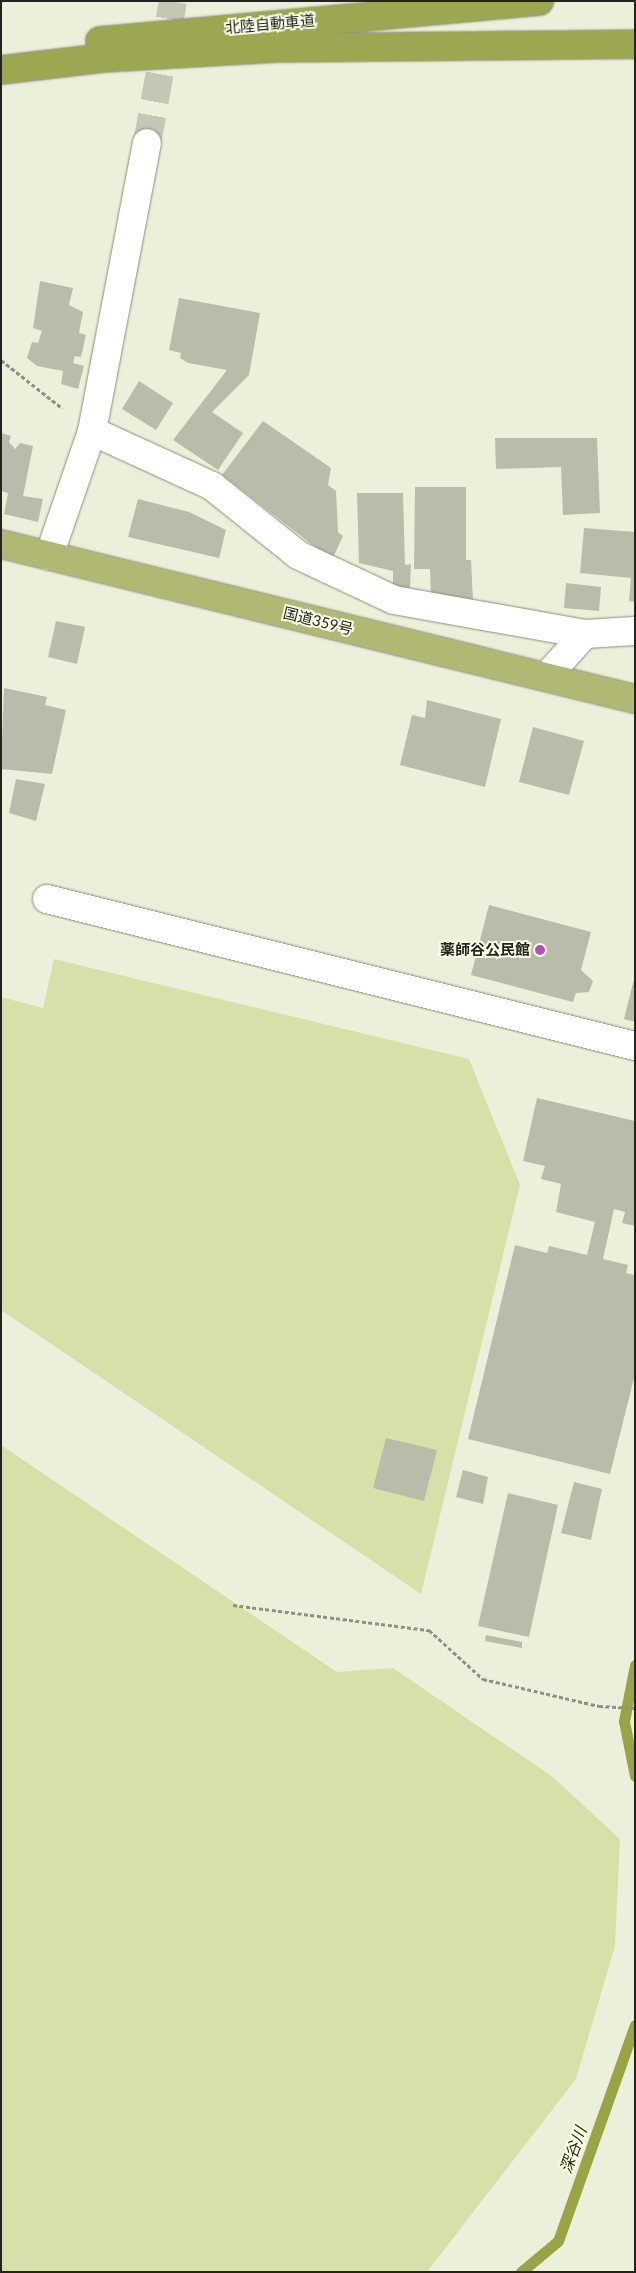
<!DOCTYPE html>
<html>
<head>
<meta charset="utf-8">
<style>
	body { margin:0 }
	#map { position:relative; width:636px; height:2273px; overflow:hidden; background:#ecf0db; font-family:Lato,"Noto Sans JP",sans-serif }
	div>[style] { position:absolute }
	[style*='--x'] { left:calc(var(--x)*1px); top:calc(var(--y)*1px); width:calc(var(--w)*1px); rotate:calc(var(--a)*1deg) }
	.green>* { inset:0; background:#d8e0a9 }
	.stream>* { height:11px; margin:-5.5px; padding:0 5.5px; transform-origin:5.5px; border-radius:5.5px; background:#9aa446 }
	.building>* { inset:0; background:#b9bca8 }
	.minor-tunnel>* { height:28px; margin-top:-14px; transform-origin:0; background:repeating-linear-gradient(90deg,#c4c7b5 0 28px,transparent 0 42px) }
	.path>* { height:3px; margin-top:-1.5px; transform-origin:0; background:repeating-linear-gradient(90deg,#8d9082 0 4px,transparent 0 6.5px) }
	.roads { filter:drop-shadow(0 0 1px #8b8e7b) drop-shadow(0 0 1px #8b8e7b) }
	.minor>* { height:28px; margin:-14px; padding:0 14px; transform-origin:14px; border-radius:14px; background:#fff }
	.trunk>* { height:28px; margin:-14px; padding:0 14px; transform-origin:14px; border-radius:14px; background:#b0b874 }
	.motorway>* { height:28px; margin:-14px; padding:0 14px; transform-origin:14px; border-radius:14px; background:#9da651 }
	.dots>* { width:14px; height:14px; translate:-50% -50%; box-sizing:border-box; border:2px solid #fafde8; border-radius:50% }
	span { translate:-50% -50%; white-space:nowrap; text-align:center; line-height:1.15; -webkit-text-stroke:4px #fafde8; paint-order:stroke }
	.street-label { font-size:15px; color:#23241d }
	.poi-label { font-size:15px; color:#23241d; font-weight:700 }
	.right { translate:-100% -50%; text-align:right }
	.water-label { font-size:16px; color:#2b2f06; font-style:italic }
	.frame { position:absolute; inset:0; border:2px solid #23241d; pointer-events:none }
</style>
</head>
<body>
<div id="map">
	<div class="green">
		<div style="clip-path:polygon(54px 959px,469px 1059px,520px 1185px,421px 1594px,1px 1310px,1px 997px,43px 1008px)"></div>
		<div style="clip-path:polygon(1px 1445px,337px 1672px,393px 1668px,553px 1777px,620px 1839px,615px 1946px,576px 2079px,427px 2272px,1px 2272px)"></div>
	</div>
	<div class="stream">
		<div style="--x:635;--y:1665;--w:57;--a:101.1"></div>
		<div style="--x:624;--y:1721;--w:56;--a:78.7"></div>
		<div style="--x:521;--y:2272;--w:48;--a:-40"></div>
		<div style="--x:558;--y:2241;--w:229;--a:-70.4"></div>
	</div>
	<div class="building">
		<div style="clip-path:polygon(40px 281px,73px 288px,69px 305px,83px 312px,79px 333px,86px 335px,81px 357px,75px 356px,73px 363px,84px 366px,78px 389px,61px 384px,63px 371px,37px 366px,27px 358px,32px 342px,38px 343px,42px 331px,33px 328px)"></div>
		<div style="clip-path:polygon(179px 298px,260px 313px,249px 375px,212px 412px,243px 433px,218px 470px,173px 440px,227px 370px,188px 363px,180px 358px,181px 353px,169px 350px)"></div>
		<div style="clip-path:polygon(139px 381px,173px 403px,156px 430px,122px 409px)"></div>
		<div style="clip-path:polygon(263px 421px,331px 468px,328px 485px,336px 491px,338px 532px,343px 536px,332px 560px,222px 475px)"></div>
		<div style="clip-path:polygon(1px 433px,11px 436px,9px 442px,15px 449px,20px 443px,33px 446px,23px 496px,43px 499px,38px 522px,4px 514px,8px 493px,1px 491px)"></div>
		<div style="clip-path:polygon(495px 438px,597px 438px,600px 513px,563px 515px,561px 467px,496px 469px)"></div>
		<div style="clip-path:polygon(415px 487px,466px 487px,466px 560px,471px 560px,473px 601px,431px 596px,430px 569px,414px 569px)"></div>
		<div style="clip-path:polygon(357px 493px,403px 493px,405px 565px,411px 564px,410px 588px,393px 588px,393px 571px,359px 563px)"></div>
		<div style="clip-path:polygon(138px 499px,189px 512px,226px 530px,219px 558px,128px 537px)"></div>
		<div style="clip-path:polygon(584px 528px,635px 532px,635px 602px,629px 601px,631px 578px,580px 573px)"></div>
		<div style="clip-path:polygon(566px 583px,601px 587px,599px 611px,564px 608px)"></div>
		<div style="clip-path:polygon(56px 621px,85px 627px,77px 664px,48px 657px)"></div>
		<div style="clip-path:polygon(4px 688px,47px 697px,45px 705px,66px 710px,52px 774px,1px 769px)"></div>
		<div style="clip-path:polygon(427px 700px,501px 719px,485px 787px,400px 765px,412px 715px,425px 718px)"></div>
		<div style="clip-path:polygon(533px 727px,584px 741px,569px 795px,519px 782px)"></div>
		<div style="clip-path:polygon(16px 779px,45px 784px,36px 821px,9px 813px)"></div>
		<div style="clip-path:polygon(489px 905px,591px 932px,581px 970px,593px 981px,589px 992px,576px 993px,573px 1002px,471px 975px)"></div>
		<div style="clip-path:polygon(635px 975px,635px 1022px,624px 1019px)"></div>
		<div style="clip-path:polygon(537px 1098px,635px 1121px,635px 1226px,622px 1223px,625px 1212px,614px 1209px,603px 1259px,628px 1265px,626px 1273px,635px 1275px,635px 1374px,610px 1474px,468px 1439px,515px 1245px,547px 1253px,549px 1246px,587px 1255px,595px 1222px,556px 1212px,561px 1184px,541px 1179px,545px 1166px,523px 1161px)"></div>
		<div style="clip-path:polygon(386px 1438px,437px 1450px,424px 1501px,373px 1488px)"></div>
		<div style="clip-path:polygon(463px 1470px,488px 1477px,483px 1504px,456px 1497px)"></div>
		<div style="clip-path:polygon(574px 1482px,602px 1489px,591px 1540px,561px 1533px)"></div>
		<div style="clip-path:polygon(508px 1493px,558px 1505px,529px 1637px,478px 1626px)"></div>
		<div style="clip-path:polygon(486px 1635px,522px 1642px,522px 1648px,485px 1641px)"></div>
	</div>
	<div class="minor-tunnel">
		<div style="--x:147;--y:143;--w:144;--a:-79.6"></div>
	</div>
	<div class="path">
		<div style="--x:1;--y:360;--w:78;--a:38.2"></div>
		<div style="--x:233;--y:1605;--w:198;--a:7.3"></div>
		<div style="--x:429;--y:1630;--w:73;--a:42.2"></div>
		<div style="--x:483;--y:1679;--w:119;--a:13.1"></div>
		<div style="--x:599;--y:1706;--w:36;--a:3"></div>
	</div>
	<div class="roads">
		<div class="minor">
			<div style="--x:92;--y:431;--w:132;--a:24.6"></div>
			<div style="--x:212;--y:486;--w:110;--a:38.7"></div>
			<div style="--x:298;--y:555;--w:106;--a:25.1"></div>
			<div style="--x:394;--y:600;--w:194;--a:10.1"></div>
			<div style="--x:49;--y:556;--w:132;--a:-71"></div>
			<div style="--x:92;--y:431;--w:293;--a:-79.2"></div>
			<div style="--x:547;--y:676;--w:57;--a:-47.9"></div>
			<div style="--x:585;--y:634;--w:50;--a:-3.4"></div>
			<div style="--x:47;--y:899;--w:606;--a:14.04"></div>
		</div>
		<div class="trunk">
			<div style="--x:1;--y:544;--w:653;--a:13.74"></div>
		</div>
		<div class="motorway">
			<div style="--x:100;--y:41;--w:441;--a:-5.2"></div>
			<div style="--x:1;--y:70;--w:103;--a:-6.7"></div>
			<div style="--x:103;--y:58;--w:173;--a:-3.3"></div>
			<div style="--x:276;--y:48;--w:359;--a:-0.6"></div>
		</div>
	</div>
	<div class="dots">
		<div style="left:540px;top:950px;background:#b050b8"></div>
	</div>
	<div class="street-label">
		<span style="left:270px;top:24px;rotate:-5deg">北陸自動車道</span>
		<span style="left:318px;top:621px;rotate:14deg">国道359号</span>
	</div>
	<div class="poi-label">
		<span class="right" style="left:530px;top:950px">薬師谷公民館</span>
	</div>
	<div class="water-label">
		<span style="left:573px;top:2150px;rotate:-70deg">深谷川</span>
	</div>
	<div class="frame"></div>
</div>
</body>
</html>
